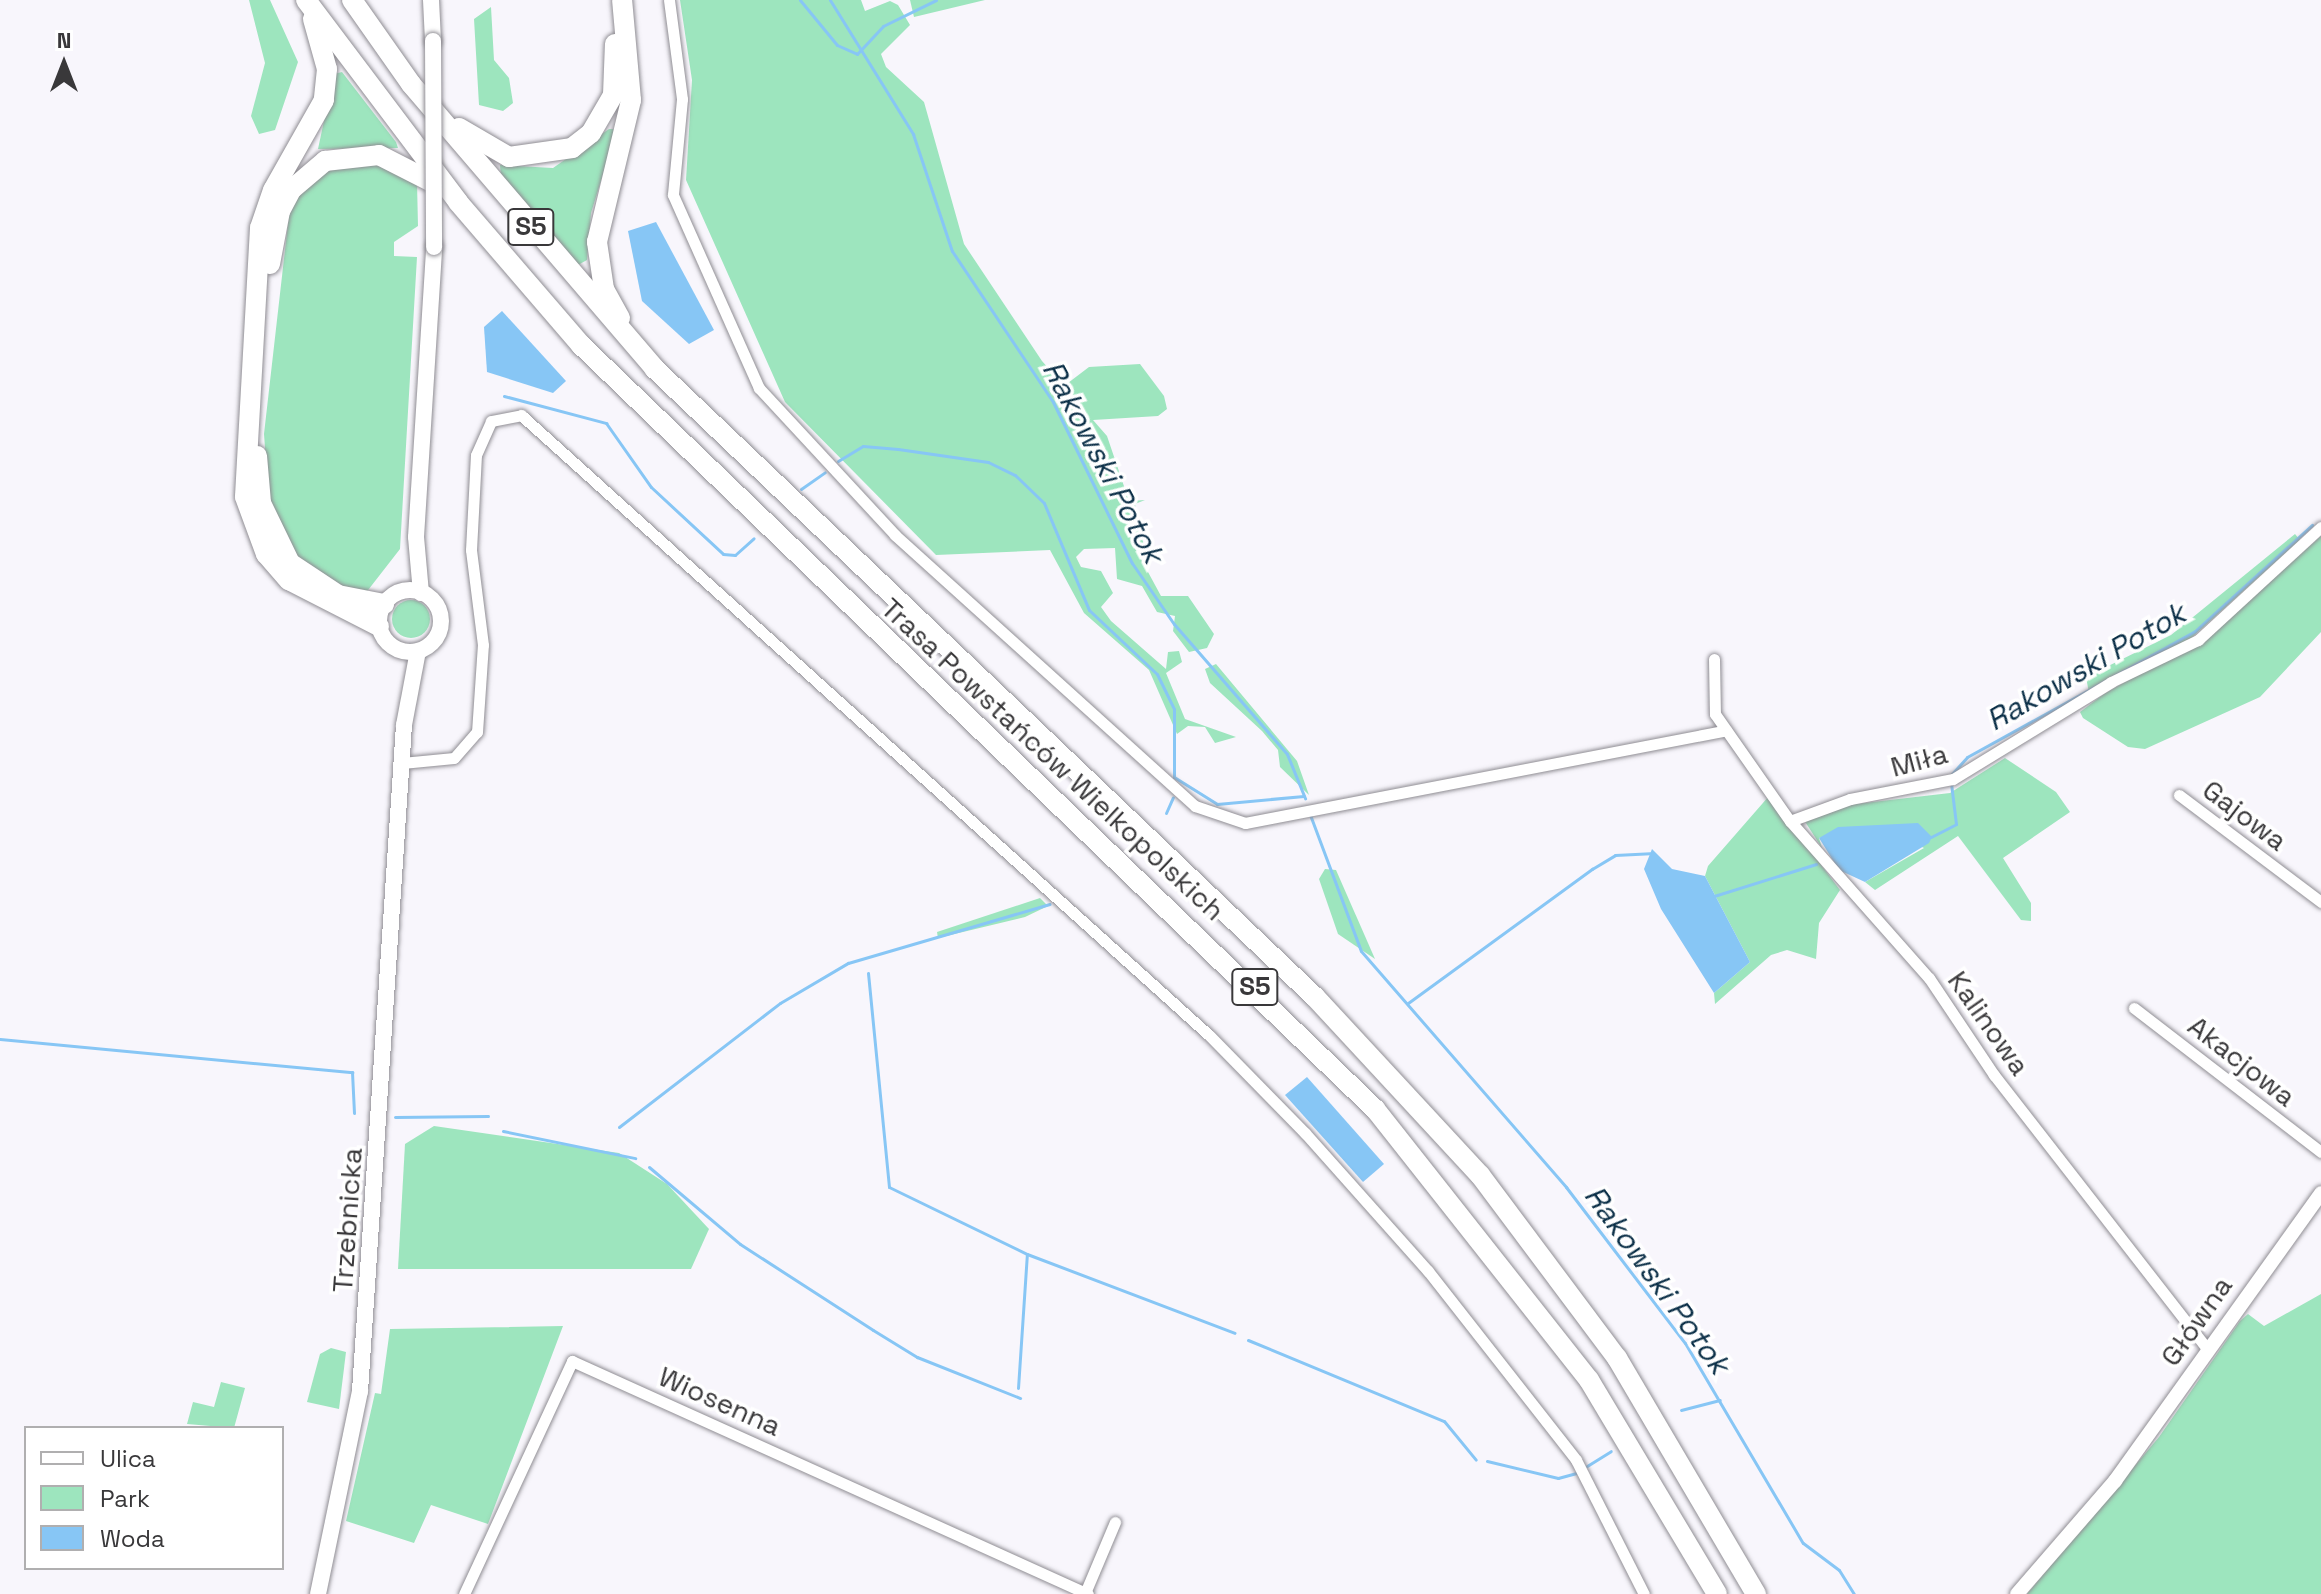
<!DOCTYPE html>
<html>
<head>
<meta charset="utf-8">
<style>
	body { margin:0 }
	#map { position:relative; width:2321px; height:1594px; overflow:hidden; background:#f8f6fc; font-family:"Space Grotesk",sans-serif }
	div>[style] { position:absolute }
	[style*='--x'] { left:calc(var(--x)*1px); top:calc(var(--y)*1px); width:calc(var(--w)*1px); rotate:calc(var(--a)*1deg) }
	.green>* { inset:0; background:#9de5be }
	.round { border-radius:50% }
	.water>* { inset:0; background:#87c6f5 }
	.stream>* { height:3px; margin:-1.5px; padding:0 1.5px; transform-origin:1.5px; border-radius:1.5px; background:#87c6f5 }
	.roads { filter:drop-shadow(0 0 2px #8f8d93) drop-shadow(0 0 2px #8f8d93) }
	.minor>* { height:11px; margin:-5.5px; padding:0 5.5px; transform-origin:5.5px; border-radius:5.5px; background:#fff }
	.tertiary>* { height:14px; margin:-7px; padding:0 7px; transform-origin:7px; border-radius:7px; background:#fff }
	.secondary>* { height:16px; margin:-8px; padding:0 8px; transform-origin:8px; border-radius:8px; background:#fff }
	.secondary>.ring { margin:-8px; padding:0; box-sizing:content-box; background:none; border:16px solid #fff; border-radius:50% }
	.motorway>* { height:20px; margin:-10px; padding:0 10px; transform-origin:10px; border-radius:10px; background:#fff }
	.bridges { filter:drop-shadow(0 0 2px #8f8d93) drop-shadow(0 0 2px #8f8d93) }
	.secondary-bridge>* { height:16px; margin:-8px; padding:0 8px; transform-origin:8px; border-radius:8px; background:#fff }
	span { translate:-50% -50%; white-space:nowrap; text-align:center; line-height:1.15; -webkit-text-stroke:7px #fff; paint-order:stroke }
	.shield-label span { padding:2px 6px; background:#fff; border:2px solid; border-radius:6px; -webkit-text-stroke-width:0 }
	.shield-label { font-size:26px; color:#39383a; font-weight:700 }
	.street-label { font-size:28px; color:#39383a }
	.water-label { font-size:30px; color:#0b2f47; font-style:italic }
	.legend { position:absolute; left:24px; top:1426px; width:260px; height:144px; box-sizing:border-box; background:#fff; border:2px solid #b0afb0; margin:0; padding:10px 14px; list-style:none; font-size:24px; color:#39383a }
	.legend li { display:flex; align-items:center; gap:16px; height:40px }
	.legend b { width:40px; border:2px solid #b0afb0 }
	.north { position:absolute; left:24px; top:24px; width:80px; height:80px; -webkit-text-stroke:6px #fff; paint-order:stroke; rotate:0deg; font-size:22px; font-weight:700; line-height:32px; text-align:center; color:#39383a }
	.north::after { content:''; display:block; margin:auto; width:28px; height:36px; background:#39383a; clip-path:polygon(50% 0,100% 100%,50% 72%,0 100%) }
</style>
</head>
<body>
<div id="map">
	<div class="green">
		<div style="clip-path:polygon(249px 0,270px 0,298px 62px,275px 130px,259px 134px,251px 116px,265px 63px)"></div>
		<div style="clip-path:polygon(680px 0,861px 0,865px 11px,890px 1px,898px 5px,910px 25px,881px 54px,886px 67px,924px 102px,964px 244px,1042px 361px,1064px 386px,1089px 367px,1140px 364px,1164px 396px,1167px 409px,1158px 416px,1093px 420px,1107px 436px,1129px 501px,1145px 500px,1135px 504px,1144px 546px,1135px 548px,1161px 596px,1188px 596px,1214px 634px,1207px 648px,1189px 652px,1173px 631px,1175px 616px,1157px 612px,1142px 586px,1117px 579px,1115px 548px,1084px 549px,1076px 557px,1081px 567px,1101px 571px,1113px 593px,1101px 607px,1111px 621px,1166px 669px,1168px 652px,1179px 651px,1182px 662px,1166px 673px,1185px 719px,1236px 737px,1215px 743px,1205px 727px,1188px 726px,1177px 734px,1149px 670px,1084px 613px,1050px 550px,936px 555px,785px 402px,686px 180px,692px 80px)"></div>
		<div style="clip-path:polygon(910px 0,985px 0,914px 17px)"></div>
		<div style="clip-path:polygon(491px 7px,494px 60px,509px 78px,513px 103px,503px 111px,479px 105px,474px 19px)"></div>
		<div style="clip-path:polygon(342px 72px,396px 142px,398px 148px,318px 149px,334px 74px)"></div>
		<div style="clip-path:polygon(609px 129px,617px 129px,591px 213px,587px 260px,578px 265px,501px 176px,500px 165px,553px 168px)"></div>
		<div style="clip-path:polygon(381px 163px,417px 182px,418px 226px,394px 242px,394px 256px,417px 257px,400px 549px,365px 594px,333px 584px,294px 556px,269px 504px,264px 434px,290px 206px,320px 174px,342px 164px)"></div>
		<div style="clip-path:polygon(2295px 534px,2300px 540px,2190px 639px,2089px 693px,2086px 677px,2171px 635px)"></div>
		<div style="clip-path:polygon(2321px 536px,2321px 632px,2260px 697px,2145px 749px,2128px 747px,2083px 718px,2080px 712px,2104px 694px,2217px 629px)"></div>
		<div class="round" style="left:392px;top:600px;width:38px;height:38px"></div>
		<div style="clip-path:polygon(1216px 664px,1297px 761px,1309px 795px,1280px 767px,1278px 750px,1262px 731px,1210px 683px,1205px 669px)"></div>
		<div style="clip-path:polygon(2005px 758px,2056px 792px,2070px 812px,2003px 858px,2031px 903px,2031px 921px,2021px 920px,1958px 836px,1875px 890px,1865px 882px,1924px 848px,1884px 828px,1856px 827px,1819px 838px,1822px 848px,1804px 820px,1847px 805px,1950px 793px)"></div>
		<div style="clip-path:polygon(1769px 796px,1840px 890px,1819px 923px,1816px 959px,1787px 950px,1771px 955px,1715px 1004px,1714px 993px,1750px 962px,1705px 876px,1708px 866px)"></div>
		<div style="clip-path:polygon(1325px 869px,1336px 870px,1375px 959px,1338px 934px,1319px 879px)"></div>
		<div style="clip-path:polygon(1040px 898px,1048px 906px,1025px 917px,938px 938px,937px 932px)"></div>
		<div style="clip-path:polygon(434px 1126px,619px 1153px,667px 1184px,709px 1229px,691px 1269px,398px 1269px,405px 1144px)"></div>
		<div style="clip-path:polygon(2321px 1294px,2321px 1594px,2027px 1594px,2159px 1437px,2240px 1321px,2248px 1314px,2264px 1326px)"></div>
		<div style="clip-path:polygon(563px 1326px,488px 1524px,431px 1505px,414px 1543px,346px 1521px,375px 1393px,381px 1394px,390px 1329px)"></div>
		<div style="clip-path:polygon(331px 1348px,346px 1352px,339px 1409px,307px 1402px,320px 1354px)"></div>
		<div style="clip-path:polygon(221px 1382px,245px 1388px,234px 1428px,187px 1424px,193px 1402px,214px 1407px)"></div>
	</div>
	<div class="water">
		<div style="clip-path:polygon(656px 222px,714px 330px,689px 344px,642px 301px,628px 231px)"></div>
		<div style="clip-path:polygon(502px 311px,566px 381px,553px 393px,487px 372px,484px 327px)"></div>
		<div style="clip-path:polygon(1918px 823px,1932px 837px,1929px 843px,1865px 882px,1839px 870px,1819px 838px,1838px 827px)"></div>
		<div style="clip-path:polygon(1652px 849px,1672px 869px,1705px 876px,1750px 962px,1714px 993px,1661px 909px,1644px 869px)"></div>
		<div style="clip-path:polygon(1307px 1077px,1384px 1164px,1363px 1182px,1285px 1095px)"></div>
	</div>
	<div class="stream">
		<div style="--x:800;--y:0;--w:58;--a:50.6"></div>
		<div style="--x:837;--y:45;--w:22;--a:24"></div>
		<div style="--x:857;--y:54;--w:38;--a:-47"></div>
		<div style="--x:883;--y:26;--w:59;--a:-26.1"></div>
		<div style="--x:830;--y:0;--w:158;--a:58.2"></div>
		<div style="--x:913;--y:134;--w:123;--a:71.6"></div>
		<div style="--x:952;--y:251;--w:182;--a:56.2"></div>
		<div style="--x:1053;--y:402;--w:179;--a:63.9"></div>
		<div style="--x:1132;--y:563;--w:74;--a:55.5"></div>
		<div style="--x:1174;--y:624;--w:172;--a:49"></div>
		<div style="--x:1287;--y:754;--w:48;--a:67.8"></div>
		<div style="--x:504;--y:396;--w:106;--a:14.8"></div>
		<div style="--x:606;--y:423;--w:78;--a:54.9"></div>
		<div style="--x:651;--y:487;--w:98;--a:42.9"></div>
		<div style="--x:723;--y:554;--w:12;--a:5"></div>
		<div style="--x:735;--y:555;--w:25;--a:-42"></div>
		<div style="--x:838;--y:461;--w:29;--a:-31"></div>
		<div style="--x:863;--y:446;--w:35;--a:5"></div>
		<div style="--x:898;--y:449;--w:91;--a:8.2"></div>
		<div style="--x:988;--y:462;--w:30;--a:26"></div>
		<div style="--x:1015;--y:475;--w:40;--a:44"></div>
		<div style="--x:1044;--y:503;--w:116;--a:67.2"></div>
		<div style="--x:1089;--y:610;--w:93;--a:43.3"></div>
		<div style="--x:1157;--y:674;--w:39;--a:64"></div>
		<div style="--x:1174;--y:709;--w:68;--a:90"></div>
		<div style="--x:1174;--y:777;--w:51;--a:32.1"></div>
		<div style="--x:1217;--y:804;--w:87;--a:-5.3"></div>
		<div style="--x:801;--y:489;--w:29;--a:-35"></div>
		<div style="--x:1950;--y:776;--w:25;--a:-48"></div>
		<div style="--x:1967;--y:757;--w:260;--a:-28.9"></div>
		<div style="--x:2195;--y:631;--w:158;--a:-42.2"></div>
		<div style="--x:1309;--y:812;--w:148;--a:69.5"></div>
		<div style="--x:1361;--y:951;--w:313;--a:49"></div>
		<div style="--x:1566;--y:1187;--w:196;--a:52.7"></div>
		<div style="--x:1685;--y:1343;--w:232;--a:59.5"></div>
		<div style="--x:1803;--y:1543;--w:45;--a:36.9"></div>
		<div style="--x:1839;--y:1570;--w:28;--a:58"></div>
		<div style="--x:1166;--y:813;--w:17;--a:-66"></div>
		<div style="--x:1931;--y:837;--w:28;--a:-27"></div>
		<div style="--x:1956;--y:824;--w:38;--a:-97"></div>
		<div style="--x:1714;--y:896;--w:107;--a:-17.4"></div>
		<div style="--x:868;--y:973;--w:215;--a:84.4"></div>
		<div style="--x:889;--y:1187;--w:153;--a:25.9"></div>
		<div style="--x:1027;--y:1254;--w:222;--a:20.8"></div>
		<div style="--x:1408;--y:1003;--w:228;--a:-36.1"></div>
		<div style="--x:1592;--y:869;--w:27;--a:-31"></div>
		<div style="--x:1615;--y:855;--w:35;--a:-3"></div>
		<div style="--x:0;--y:1039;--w:354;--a:5.4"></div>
		<div style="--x:352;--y:1072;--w:41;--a:87.2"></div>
		<div style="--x:395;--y:1117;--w:93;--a:-0.6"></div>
		<div style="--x:619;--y:1127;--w:203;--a:-37.6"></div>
		<div style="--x:780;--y:1003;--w:79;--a:-30.5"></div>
		<div style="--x:848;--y:963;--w:210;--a:-16.3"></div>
		<div style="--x:503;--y:1131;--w:135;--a:11.6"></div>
		<div style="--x:649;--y:1167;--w:119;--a:40.2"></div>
		<div style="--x:740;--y:1244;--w:158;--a:32.9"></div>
		<div style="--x:873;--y:1330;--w:52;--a:31.5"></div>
		<div style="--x:917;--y:1357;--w:111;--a:21.7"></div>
		<div style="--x:1248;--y:1340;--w:212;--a:22.5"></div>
		<div style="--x:1444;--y:1421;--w:50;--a:50.6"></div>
		<div style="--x:1018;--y:1388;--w:134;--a:-86.2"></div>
		<div style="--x:1681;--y:1410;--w:40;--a:-14.4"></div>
		<div style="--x:1487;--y:1461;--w:73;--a:13.5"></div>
		<div style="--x:1558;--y:1478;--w:20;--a:-15"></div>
		<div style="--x:1587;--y:1466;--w:28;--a:-32"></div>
	</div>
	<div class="roads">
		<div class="minor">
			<div style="--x:669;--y:0;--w:100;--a:82.5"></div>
			<div style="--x:682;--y:99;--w:96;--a:95.4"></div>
			<div style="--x:673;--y:195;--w:211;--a:66"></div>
			<div style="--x:759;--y:388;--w:200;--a:47.2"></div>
			<div style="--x:895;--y:535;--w:404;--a:42.1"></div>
			<div style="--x:1195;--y:806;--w:53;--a:18.8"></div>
			<div style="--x:1245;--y:823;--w:490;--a:-10.9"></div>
			<div style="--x:1714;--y:659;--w:55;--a:89"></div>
			<div style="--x:1715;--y:714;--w:131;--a:55"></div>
			<div style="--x:1790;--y:821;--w:210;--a:48.5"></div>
			<div style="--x:1929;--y:978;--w:117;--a:56.2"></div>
			<div style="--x:1994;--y:1075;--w:347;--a:52.1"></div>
			<div style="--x:402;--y:763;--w:52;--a:-5.5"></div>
			<div style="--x:454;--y:758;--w:35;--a:-49"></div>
			<div style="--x:477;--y:732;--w:87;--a:-86.1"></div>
			<div style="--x:483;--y:645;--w:96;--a:-97.2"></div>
			<div style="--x:471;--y:550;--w:95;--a:-87"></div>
			<div style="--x:476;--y:455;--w:37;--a:-66"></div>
			<div style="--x:491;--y:421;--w:31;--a:-11"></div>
			<div style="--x:521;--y:415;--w:928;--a:42.03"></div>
			<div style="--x:1210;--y:1036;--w:136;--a:45.6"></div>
			<div style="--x:1305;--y:1133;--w:185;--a:48.3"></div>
			<div style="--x:1428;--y:1271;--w:240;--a:51.9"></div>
			<div style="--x:1576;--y:1460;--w:150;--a:63.1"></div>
			<div style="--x:2179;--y:795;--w:178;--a:37"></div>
			<div style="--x:1790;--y:821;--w:64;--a:-20.1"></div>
			<div style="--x:1850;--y:799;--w:105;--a:-11"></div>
			<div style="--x:1953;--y:779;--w:185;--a:-31.5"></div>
			<div style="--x:2111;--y:682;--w:97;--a:-25.8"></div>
			<div style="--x:2198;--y:640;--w:167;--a:-42.6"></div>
			<div style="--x:2134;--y:1008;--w:236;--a:37.6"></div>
			<div style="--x:1085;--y:1593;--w:77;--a:-67.1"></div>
			<div style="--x:464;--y:1594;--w:257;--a:-65.1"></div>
			<div style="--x:572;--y:1361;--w:566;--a:24.3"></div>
		</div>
		<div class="tertiary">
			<div style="--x:2017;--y:1594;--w:150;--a:-49.1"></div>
			<div style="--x:2115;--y:1481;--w:354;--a:-54.4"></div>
		</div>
		<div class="secondary">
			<div style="--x:431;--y:0;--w:41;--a:87.2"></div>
			<div class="ring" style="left:379px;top:590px;width:46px;height:46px"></div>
			<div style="--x:421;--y:593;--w:56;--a:-95.1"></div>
			<div style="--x:416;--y:537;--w:291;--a:-86.4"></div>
			<div style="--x:318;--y:1594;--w:207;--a:-78.3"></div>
			<div style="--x:360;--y:1391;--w:667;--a:-86.22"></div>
			<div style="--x:404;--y:725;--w:75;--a:-79.3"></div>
		</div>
		<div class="motorway">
			<div style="--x:306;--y:0;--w:253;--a:53"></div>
			<div style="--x:458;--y:202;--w:189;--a:49.3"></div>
			<div style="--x:581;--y:345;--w:1102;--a:43.9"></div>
			<div style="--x:1375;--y:1109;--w:345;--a:51.7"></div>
			<div style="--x:1589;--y:1380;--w:249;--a:59.1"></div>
			<div style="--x:352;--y:0;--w:103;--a:54.9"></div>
			<div style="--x:411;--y:84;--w:374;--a:49.4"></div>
			<div style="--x:654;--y:368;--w:912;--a:43.58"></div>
			<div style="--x:1315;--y:997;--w:243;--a:47.2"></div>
			<div style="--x:1480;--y:1175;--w:229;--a:53.2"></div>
			<div style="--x:1617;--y:1358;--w:274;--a:59.5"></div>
			<div style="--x:313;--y:19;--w:52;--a:74.4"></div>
			<div style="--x:327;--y:69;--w:31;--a:96"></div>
			<div style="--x:324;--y:100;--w:103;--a:119.5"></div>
			<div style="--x:273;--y:190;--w:40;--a:108.9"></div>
			<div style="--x:260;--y:228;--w:269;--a:93.2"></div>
			<div style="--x:245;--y:497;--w:61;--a:69.8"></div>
			<div style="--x:266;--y:554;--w:35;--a:49"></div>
			<div style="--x:289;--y:580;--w:101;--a:27.1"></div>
			<div style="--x:459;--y:128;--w:58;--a:30.1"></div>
			<div style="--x:509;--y:157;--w:64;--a:-8.1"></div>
			<div style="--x:572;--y:148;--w:24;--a:-38"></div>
			<div style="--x:591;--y:133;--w:44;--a:-59.9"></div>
			<div style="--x:613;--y:95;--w:51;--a:-87.8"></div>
			<div style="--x:270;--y:264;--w:54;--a:-79.3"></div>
			<div style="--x:280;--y:211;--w:24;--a:-62"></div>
			<div style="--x:291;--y:190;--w:45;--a:-40.5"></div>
			<div style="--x:325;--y:161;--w:54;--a:-6.3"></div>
			<div style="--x:379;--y:155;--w:64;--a:27"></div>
			<div style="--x:620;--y:318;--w:33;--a:-119"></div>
			<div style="--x:604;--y:289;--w:48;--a:-98.5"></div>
			<div style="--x:597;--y:242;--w:146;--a:-76.5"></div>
			<div style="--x:631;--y:100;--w:100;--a:-95.1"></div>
			<div style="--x:257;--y:456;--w:47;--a:85.1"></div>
			<div style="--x:261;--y:503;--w:67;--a:64.2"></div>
			<div style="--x:290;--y:563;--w:58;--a:33.7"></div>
			<div style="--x:338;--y:595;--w:47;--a:11.1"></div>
		</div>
	</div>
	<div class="bridges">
		<div class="secondary-bridge">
			<div style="--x:433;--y:41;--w:206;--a:89.7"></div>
		</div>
	</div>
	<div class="shield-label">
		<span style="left:531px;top:227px">S5</span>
		<span style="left:1255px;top:987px">S5</span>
	</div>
	<div class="street-label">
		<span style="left:1053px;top:759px;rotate:43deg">Trasa Powstańców Wielkopolskich</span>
		<span style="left:1919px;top:760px;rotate:-15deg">Miła</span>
		<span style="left:2245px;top:815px;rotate:37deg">Gajowa</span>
		<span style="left:1989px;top:1023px;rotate:55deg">Kalinowa</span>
		<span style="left:2242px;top:1061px;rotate:38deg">Akacjowa</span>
		<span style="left:347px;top:1220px;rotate:-86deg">Trzebnicka</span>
		<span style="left:2196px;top:1321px;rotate:-55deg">Główna</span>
		<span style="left:720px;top:1401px;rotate:24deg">Wiosenna</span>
	</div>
	<div class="water-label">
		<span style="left:1103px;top:462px;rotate:62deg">Rakowski Potok</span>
		<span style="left:2086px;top:667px;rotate:-30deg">Rakowski Potok</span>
		<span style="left:1657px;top:1280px;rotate:54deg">Rakowski Potok</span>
	</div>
	<ul class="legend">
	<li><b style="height:10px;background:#fff"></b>Ulica</li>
	<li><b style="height:22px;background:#9de5be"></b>Park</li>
	<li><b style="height:22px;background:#87c6f5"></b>Woda</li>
	</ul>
	<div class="north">N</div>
</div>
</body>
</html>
